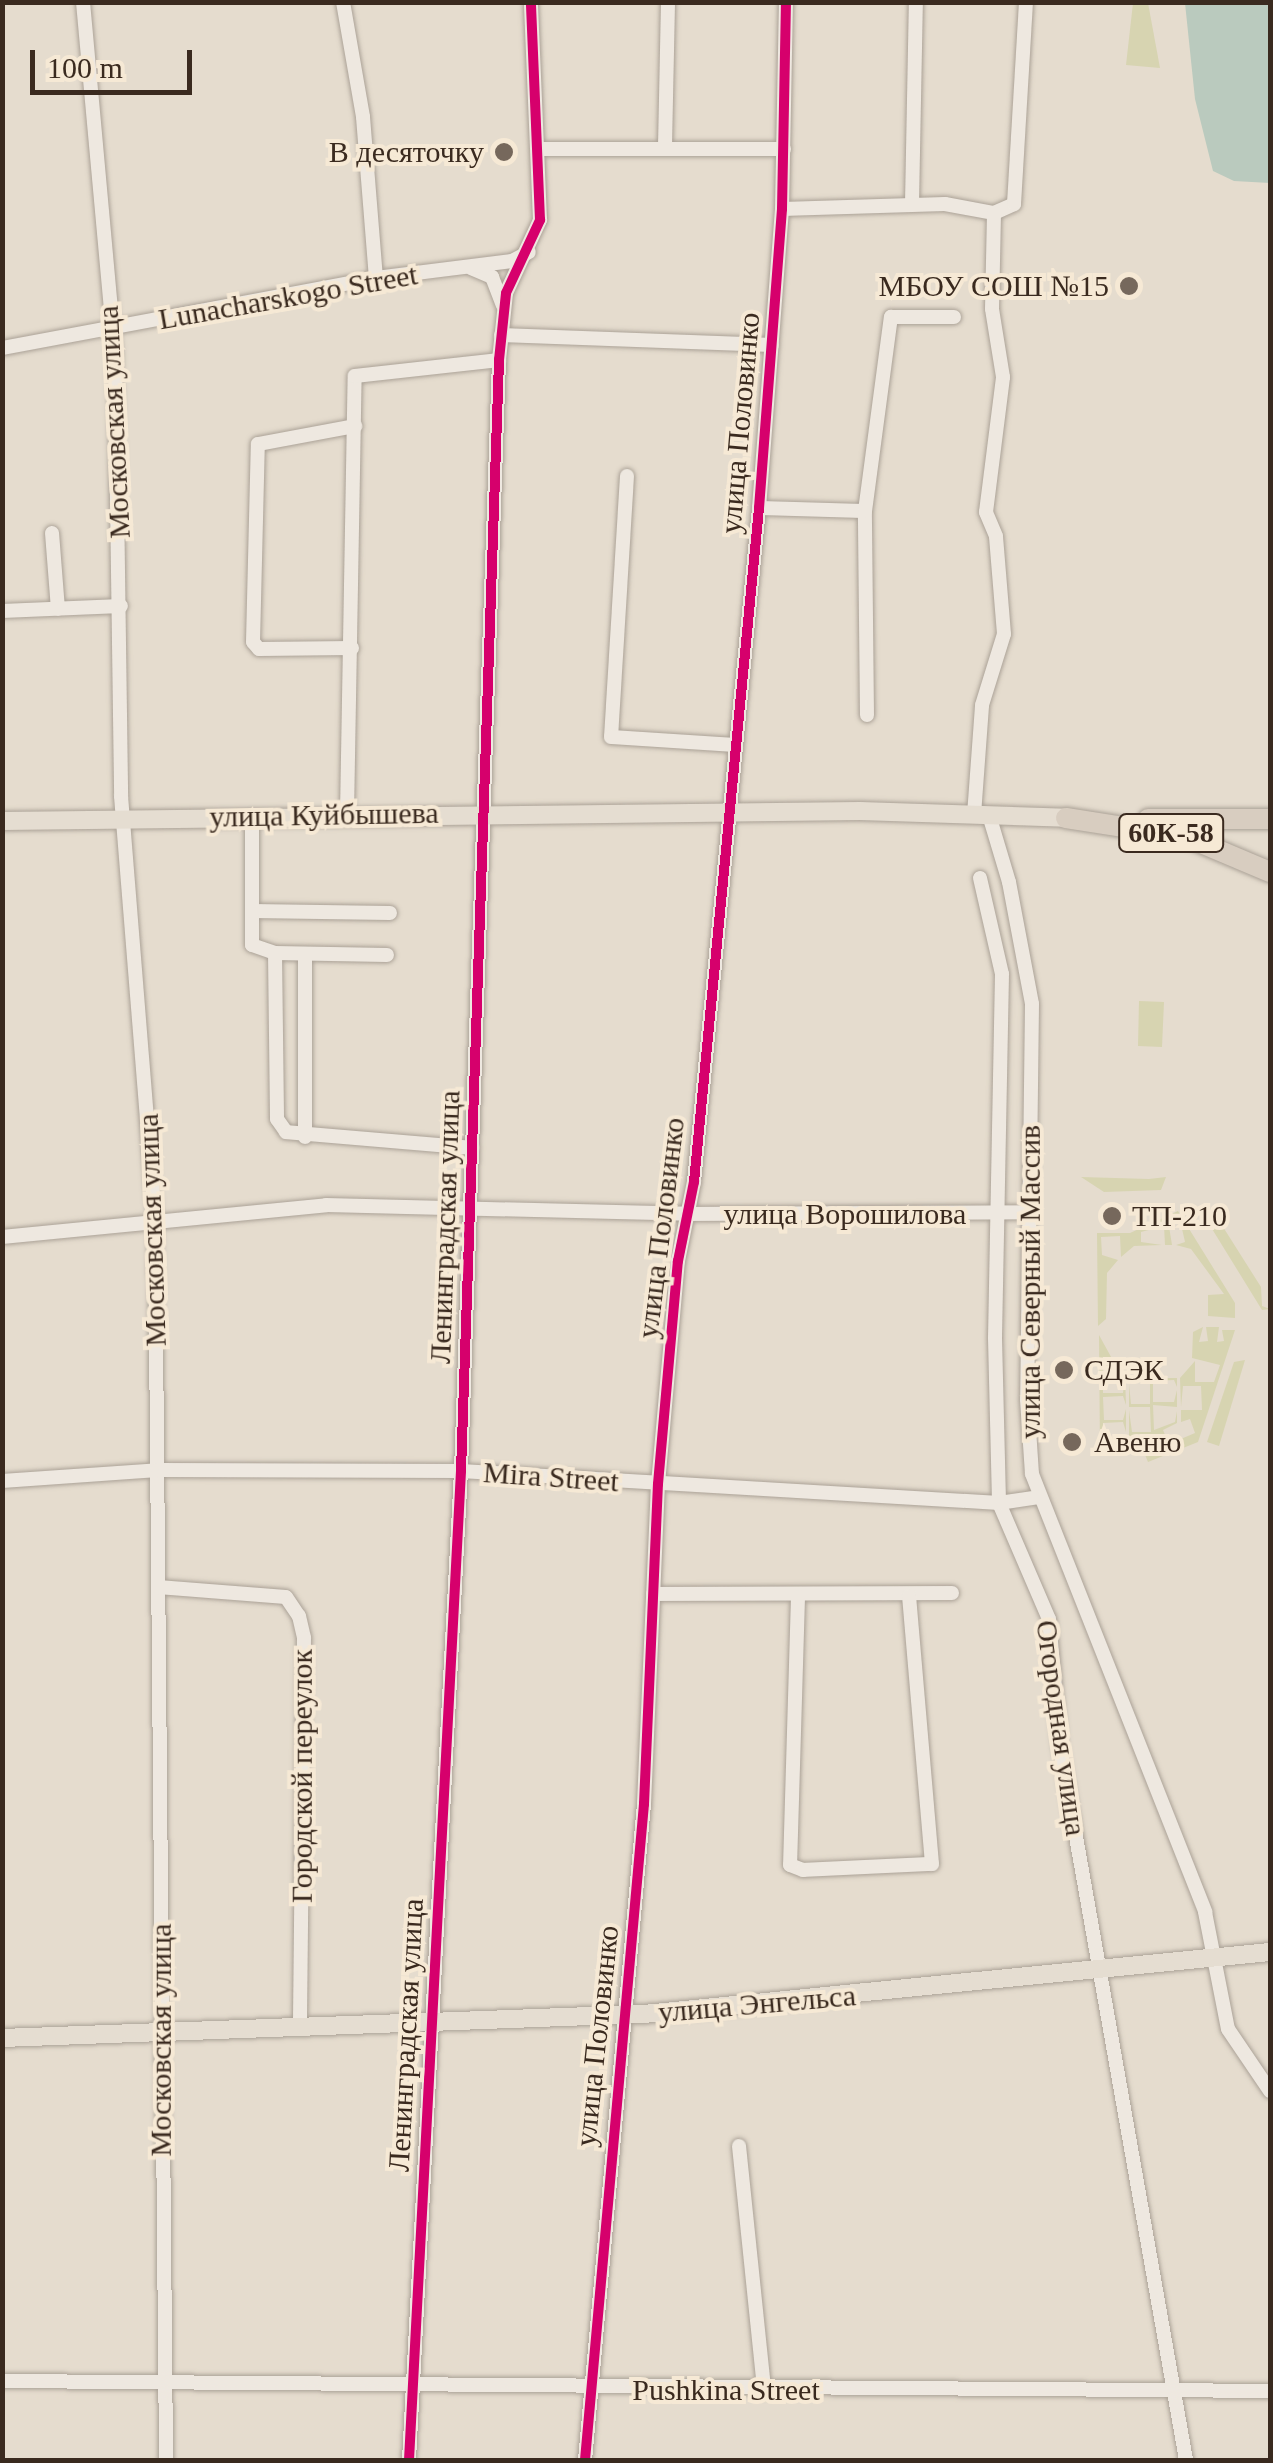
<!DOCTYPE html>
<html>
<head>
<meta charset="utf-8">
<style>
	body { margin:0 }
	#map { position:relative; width:1273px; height:2463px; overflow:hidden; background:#e5dcce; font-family:"Times New Roman",serif }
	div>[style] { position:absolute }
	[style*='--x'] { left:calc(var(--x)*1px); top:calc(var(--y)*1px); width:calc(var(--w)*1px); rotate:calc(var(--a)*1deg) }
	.green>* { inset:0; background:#d7d4b1 }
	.water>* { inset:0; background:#bacabe }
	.roads { filter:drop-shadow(0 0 2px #aba297) drop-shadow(0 0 2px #aba297) }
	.minor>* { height:14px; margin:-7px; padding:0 7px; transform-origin:7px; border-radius:7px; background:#eee8e0 }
	.major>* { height:18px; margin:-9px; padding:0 9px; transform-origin:9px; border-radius:9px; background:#e5ddd1 }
	.highway>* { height:20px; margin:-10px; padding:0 10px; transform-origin:10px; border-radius:10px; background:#d8cdc0 }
	.cycleway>* { height:10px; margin:-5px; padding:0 5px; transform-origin:5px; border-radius:5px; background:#d6006c }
	.dots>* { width:28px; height:28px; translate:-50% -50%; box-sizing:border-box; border:5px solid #f6e9d5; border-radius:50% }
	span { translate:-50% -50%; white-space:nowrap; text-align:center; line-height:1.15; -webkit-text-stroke:8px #f6e9d5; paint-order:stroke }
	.shield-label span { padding:2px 8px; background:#f6e9d5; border:2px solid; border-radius:8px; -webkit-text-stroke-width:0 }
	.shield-label { font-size:28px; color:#3a2a1f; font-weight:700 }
	.poi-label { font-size:30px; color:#3a2a1f }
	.right { translate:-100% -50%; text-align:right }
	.left { translate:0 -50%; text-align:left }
	.street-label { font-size:30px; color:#3a2a1f }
	.frame { position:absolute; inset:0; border:5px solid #3a2a1f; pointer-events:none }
	.scale { position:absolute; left:30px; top:50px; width:162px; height:45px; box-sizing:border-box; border:5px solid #3a2a1f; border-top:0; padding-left:12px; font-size:30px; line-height:35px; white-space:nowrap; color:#3a2a1f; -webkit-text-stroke:8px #f6e9d5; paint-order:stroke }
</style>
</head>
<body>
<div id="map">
	<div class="green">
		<div style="clip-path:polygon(1133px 3px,1148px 3px,1160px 68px,1126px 65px)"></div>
		<div style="clip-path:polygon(1139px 1001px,1164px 1002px,1162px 1047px,1138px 1046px)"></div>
		<div style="clip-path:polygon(1081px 1177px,1149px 1179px,1166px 1177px,1161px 1190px,1104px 1192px)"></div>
		<div style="clip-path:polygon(1178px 1211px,1235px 1303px,1235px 1318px,1208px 1316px,1208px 1295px,1224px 1294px,1191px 1249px,1176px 1245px,1185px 1242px,1180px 1220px,1168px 1220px,1172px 1245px,1165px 1245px,1164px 1226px,1141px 1232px,1141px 1242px,1162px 1245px,1134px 1246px,1121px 1257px,1120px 1236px,1101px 1237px,1102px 1255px,1118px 1260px,1107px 1273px,1106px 1319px,1098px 1326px,1097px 1233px,1130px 1233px)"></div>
		<div style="clip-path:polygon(1218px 1219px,1261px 1287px,1262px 1306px,1270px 1309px,1262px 1310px,1209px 1224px)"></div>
		<div style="clip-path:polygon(1203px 1327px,1199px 1342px,1208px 1341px,1206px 1327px,1219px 1327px,1217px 1342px,1224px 1341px,1222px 1330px,1235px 1330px,1198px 1442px,1148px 1462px,1141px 1445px,1100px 1454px,1099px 1335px,1121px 1375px,1103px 1367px,1103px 1393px,1123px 1393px,1125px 1377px,1126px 1405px,1123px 1396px,1103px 1397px,1104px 1420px,1123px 1420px,1126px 1409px,1126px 1432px,1123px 1422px,1103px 1423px,1103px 1447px,1123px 1446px,1129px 1435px,1129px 1410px,1132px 1432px,1151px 1432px,1150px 1407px,1129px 1407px,1129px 1384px,1131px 1404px,1150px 1404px,1150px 1381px,1129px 1378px,1177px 1378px,1177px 1387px,1174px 1380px,1153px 1381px,1153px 1402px,1174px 1402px,1177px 1390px,1177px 1407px,1153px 1405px,1154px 1430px,1175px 1422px,1177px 1411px,1177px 1423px,1163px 1430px,1169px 1444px,1195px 1433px,1190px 1419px,1181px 1422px,1181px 1410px,1202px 1410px,1201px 1386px,1183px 1386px,1181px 1407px,1180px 1378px,1195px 1361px,1195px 1382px,1214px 1382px,1220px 1365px,1192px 1358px,1193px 1332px)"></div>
		<div style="clip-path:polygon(1245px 1360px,1219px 1446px,1207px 1442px,1234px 1362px)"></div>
	</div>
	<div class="water">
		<div style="clip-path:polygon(1185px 3px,1270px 3px,1270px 183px,1234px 181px,1213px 171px,1195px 99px)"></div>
	</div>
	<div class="roads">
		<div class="minor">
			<div style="--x:83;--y:2;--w:355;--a:84.8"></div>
			<div style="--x:115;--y:356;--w:440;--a:89.2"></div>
			<div style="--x:121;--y:796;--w:426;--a:85.4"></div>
			<div style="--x:155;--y:1221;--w:1239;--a:89.49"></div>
			<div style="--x:343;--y:2;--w:117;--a:80.1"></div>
			<div style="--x:363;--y:117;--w:162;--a:85.4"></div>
			<div style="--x:665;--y:146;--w:144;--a:-88.8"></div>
			<div style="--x:540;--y:149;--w:244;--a:0"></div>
			<div style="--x:912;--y:204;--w:202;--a:-88.9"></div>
			<div style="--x:782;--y:209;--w:163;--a:-1.8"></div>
			<div style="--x:945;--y:204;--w:50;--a:10.4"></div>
			<div style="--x:994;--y:213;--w:22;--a:-24"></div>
			<div style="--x:1014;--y:204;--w:202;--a:-86.6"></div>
			<div style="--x:471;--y:268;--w:23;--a:23"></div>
			<div style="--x:492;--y:277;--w:30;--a:69"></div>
			<div style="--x:501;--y:335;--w:271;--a:2.1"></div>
			<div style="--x:2;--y:348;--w:380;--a:-10.6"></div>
			<div style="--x:376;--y:278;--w:137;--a:-7.1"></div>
			<div style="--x:512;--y:261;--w:19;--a:-28"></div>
			<div style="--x:627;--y:476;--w:261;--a:93.5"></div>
			<div style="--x:611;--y:737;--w:125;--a:3.7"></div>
			<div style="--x:759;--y:508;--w:106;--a:1.6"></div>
			<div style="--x:52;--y:533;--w:76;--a:85.5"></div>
			<div style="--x:2;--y:611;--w:119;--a:-2.4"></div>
			<div style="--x:352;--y:648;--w:93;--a:179.4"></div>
			<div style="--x:259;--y:649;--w:9;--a:-131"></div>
			<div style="--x:253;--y:642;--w:198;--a:-88.6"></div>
			<div style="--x:258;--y:444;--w:99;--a:-10.5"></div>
			<div style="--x:867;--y:715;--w:204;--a:-90.6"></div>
			<div style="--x:865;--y:511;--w:196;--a:-82.4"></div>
			<div style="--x:891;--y:317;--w:63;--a:0"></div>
			<div style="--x:347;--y:814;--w:438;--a:-89"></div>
			<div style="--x:355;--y:376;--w:145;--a:-6.3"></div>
			<div style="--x:974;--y:815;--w:110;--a:-85.8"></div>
			<div style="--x:982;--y:705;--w:74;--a:-72.8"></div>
			<div style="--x:1004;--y:634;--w:98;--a:-94.7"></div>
			<div style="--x:996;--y:536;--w:26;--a:-113"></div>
			<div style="--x:986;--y:512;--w:136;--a:-82.8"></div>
			<div style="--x:1003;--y:377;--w:69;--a:-99.2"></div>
			<div style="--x:992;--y:309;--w:96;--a:-88.8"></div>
			<div style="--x:989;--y:815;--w:70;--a:73.4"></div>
			<div style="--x:1009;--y:882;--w:124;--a:79.3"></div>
			<div style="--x:1032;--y:1004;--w:395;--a:90.7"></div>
			<div style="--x:1027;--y:1399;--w:75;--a:86.2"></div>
			<div style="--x:1032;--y:1474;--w:471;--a:68.4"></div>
			<div style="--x:1205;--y:1912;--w:119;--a:78.9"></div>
			<div style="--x:1228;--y:2029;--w:75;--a:55.9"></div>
			<div style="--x:252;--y:816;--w:129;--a:90"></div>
			<div style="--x:252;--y:945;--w:24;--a:19"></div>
			<div style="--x:275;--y:953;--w:166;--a:89.3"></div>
			<div style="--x:277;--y:1119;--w:16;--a:55"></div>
			<div style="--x:286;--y:1132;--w:187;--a:4.9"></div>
			<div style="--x:980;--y:878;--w:98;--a:77.1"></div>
			<div style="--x:1002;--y:974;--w:364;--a:91.1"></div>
			<div style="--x:995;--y:1338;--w:165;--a:88.6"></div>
			<div style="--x:999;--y:1503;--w:126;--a:66.7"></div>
			<div style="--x:1049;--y:1619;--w:127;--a:85"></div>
			<div style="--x:1060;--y:1746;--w:725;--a:79.99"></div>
			<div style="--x:252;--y:911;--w:138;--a:0.8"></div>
			<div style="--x:275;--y:953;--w:112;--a:1"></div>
			<div style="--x:305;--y:1137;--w:183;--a:-90"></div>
			<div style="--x:2;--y:1237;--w:326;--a:-5.6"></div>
			<div style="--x:326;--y:1205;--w:362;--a:1.4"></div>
			<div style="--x:688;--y:1214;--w:341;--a:-0.3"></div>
			<div style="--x:2;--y:1481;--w:156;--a:-4"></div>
			<div style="--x:158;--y:1470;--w:303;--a:0.2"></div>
			<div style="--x:461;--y:1471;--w:539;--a:3.4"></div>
			<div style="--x:999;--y:1503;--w:40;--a:-8.5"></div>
			<div style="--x:158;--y:1587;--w:128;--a:4.5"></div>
			<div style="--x:286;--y:1597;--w:23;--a:56"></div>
			<div style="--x:299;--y:1616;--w:23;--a:77"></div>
			<div style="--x:304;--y:1638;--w:389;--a:90.6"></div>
			<div style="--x:653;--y:1594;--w:299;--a:-0.2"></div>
			<div style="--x:798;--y:1597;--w:268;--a:91.7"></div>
			<div style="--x:790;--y:1865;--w:14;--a:21"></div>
			<div style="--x:803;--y:1870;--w:129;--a:-2.7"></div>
			<div style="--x:932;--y:1864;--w:269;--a:-94.9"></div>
			<div style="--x:739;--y:2146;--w:245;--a:84.1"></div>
			<div style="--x:2;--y:2381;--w:1268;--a:0.45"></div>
			<div style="--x:409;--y:2460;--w:990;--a:-86.99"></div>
			<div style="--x:461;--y:1471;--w:1112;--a:-88.04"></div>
			<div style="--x:499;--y:360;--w:67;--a:-84"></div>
			<div style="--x:506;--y:293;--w:81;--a:-65"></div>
			<div style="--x:540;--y:220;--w:218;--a:-92.4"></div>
			<div style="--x:585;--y:2460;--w:659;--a:-84.86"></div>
			<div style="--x:644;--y:1804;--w:320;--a:-87.5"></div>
			<div style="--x:658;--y:1484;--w:224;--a:-84.9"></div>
			<div style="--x:678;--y:1261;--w:81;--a:-78.6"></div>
			<div style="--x:694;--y:1182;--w:677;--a:-84.49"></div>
			<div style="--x:759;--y:508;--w:300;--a:-85.6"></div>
			<div style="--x:782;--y:209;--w:207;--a:-88.9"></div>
		</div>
		<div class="major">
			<div style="--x:2;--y:821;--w:858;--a:-0.67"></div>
			<div style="--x:860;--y:811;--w:206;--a:1.9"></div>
			<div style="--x:2;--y:2038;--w:642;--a:-2.14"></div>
			<div style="--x:644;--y:2014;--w:629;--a:-5.66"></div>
		</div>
		<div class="highway">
			<div style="--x:1066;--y:818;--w:122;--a:8.9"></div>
			<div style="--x:1187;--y:837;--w:90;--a:22.9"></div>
			<div style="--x:1148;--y:819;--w:122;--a:0"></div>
		</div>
	</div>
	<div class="cycleway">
		<div style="--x:409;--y:2460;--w:990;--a:-86.99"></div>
		<div style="--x:461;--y:1471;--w:1112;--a:-88.04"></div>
		<div style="--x:499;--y:360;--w:67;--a:-84"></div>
		<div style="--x:506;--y:293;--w:81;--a:-65"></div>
		<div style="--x:540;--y:220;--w:218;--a:-92.4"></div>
		<div style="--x:585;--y:2460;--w:659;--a:-84.86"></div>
		<div style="--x:644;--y:1804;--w:320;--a:-87.5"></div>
		<div style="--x:658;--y:1484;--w:224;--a:-84.9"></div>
		<div style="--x:678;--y:1261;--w:81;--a:-78.6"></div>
		<div style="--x:694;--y:1182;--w:677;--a:-84.49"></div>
		<div style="--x:759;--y:508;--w:300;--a:-85.6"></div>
		<div style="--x:782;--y:209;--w:207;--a:-88.9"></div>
	</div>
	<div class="dots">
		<div style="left:504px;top:152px;background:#76685c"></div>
		<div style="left:1129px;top:286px;background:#76685c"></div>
		<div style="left:1112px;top:1216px;background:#76685c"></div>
		<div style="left:1064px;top:1370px;background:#76685c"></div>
		<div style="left:1072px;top:1442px;background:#76685c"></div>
	</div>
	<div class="shield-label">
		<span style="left:1171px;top:833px">60К-58</span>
	</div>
	<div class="poi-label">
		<span class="right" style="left:484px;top:152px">В десяточку</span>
		<span class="right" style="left:1109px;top:286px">МБОУ СОШ №15</span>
		<span class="left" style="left:1132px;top:1216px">ТП-210</span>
		<span class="left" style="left:1084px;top:1370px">СДЭК</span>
		<span class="left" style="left:1094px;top:1442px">Авеню</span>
	</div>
	<div class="street-label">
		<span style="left:288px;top:297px;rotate:-10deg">Lunacharskogo Street</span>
		<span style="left:114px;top:422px;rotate:-93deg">Московская улица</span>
		<span style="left:740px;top:423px;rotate:-85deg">улица Половинко</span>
		<span style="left:324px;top:815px;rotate:-1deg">улица Куйбышева</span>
		<span style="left:845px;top:1214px">улица Ворошилова</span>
		<span style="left:445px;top:1227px;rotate:-88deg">Ленинградская улица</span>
		<span style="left:661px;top:1228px;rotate:-83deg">улица Половинко</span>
		<span style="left:152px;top:1230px;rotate:-92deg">Московская улица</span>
		<span style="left:1030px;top:1282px;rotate:-90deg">улица Северный Массив</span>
		<span style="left:551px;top:1477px;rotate:4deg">Mira Street</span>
		<span style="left:1061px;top:1728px;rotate:82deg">Огородная улица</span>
		<span style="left:302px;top:1776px;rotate:-90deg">Городской переулок</span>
		<span style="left:757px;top:2004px;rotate:-5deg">улица Энгельса</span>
		<span style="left:406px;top:2035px;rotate:-87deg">Ленинградская улица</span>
		<span style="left:597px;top:2036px;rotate:-84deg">улица Половинко</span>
		<span style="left:161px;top:2040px;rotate:-90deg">Московская улица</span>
		<span style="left:726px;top:2390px">Pushkina Street</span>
	</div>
	<div class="frame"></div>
	<div class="scale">100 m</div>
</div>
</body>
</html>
